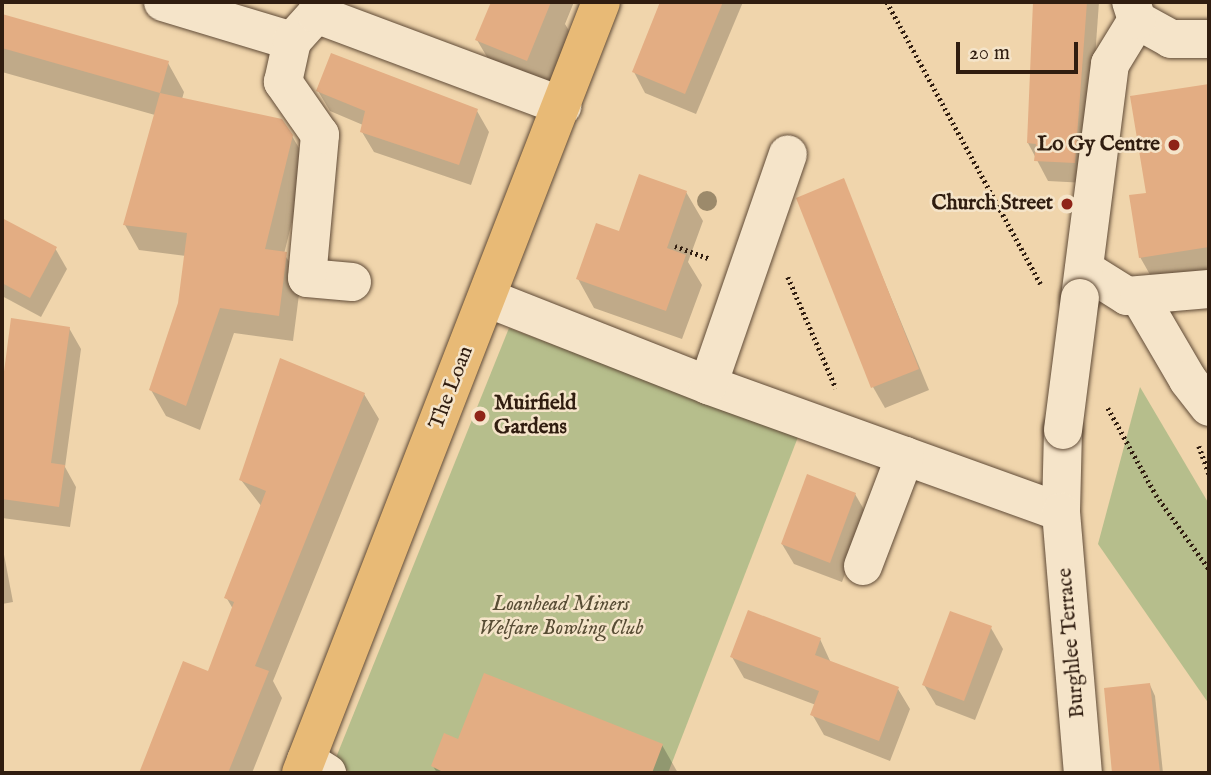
<!DOCTYPE html>
<html>
<head>
<meta charset="utf-8">
<style>
	body { margin:0 }
	#map { position:relative; width:1211px; height:775px; overflow:hidden; background:#f0d5ac; font-family:"IM FELL English",serif }
	div>[style] { position:absolute }
	[style*='--x'] { left:calc(var(--x)*1px); top:calc(var(--y)*1px); width:calc(var(--w)*1px); rotate:calc(var(--a)*1deg) }
	.green>* { inset:0; background:#b6be8c }
	.shadow>* { inset:0; background:#0003 }
	.building>* { inset:0; background:#e3ad83 }
	.path>* { height:4.5px; margin-top:-2.25px; transform-origin:0; background:repeating-linear-gradient(90deg,#301d10 0 2px,transparent 0 5.5px) }
	.roads { filter:drop-shadow(0 0 2px #604b37) drop-shadow(0 0 2px #604b37) }
	.minor>* { height:38px; margin:-19px; padding:0 19px; transform-origin:19px; border-radius:19px; background:#f5e4c9 }
	.major>* { height:38px; margin:-19px; padding:0 19px; transform-origin:19px; border-radius:19px; background:#e8ba76 }
	.bridges { filter:drop-shadow(0 0 2px #604b37) drop-shadow(0 0 2px #604b37) }
	.minor-bridge>* { height:38px; margin:-19px; padding:0 19px; transform-origin:19px; border-radius:19px; background:#f5e4c9 }
	.trees>* { width:20px; height:20px; margin:-10px; border-radius:50%; background:#9c8a6b }
	.dots>* { width:19px; height:19px; translate:-50% -50%; box-sizing:border-box; border:4px solid #f5e4c9; border-radius:50% }
	span { translate:-50% -50%; white-space:nowrap; text-align:center; line-height:1.15; -webkit-text-stroke:5px #f5e4c9; paint-order:stroke }
	.poi-label { font-size:21px; color:#301d10; font-weight:700 }
	.right { translate:-100% -50%; text-align:right }
	.left { translate:0 -50%; text-align:left }
	.street-label { font-size:21px; color:#301d10 }
	.park-label { font-size:21px; color:#584d35; font-style:italic }
	.frame { position:absolute; inset:0; border:4px solid #301d10; pointer-events:none }
	.scale { position:absolute; left:956px; top:42px; width:122px; height:32px; box-sizing:border-box; border:4px solid #301d10; border-top:0; padding-left:9px; font-size:21px; line-height:24px; white-space:nowrap; color:#301d10; -webkit-text-stroke:5px #f5e4c9; paint-order:stroke }
</style>
</head>
<body>
<div id="map">
	<div class="green">
		<div style="clip-path:polygon(509px 328px,798px 437px,668px 773px,354px 773px,333px 765px)"></div>
		<div style="clip-path:polygon(1140px 387px,1209px 504px,1209px 704px,1098px 544px)"></div>
	</div>
	<div class="shadow">
		<div style="clip-path:polygon(493px 2px,574px 2px,565px 24px,571px 34px,546px 94px,497px 74px,477px 40px)"></div>
		<div style="clip-path:polygon(662px 2px,743px 2px,696px 114px,645px 93px,634px 72px)"></div>
		<div style="clip-path:polygon(1035px 2px,1099px 2px,1086px 183px,1048px 181px,1028px 143px)"></div>
		<div style="clip-path:polygon(2px 16px,168px 63px,184px 92px,182px 99px,292px 136px,307px 162px,284px 254px,301px 279px,293px 341px,234px 333px,200px 430px,166px 416px,151px 390px,180px 304px,186px 256px,139px 250px,125px 225px,155px 115px,2px 72px)"></div>
		<div style="clip-path:polygon(1209px 86px,1209px 279px,1157px 287px,1140px 257px,1148px 194px,1132px 98px)"></div>
		<div style="clip-path:polygon(318px 91px,477px 111px,489px 132px,471px 185px,374px 152px,362px 132px,363px 125px,330px 111px)"></div>
		<div style="clip-path:polygon(843px 181px,929px 390px,885px 408px,873px 387px)"></div>
		<div style="clip-path:polygon(686px 192px,703px 221px,688px 262px,702px 285px,682px 339px,594px 308px,578px 279px,620px 234px)"></div>
		<div style="clip-path:polygon(2px 220px,55px 248px,67px 269px,41px 317px,2px 296px)"></div>
		<div style="clip-path:polygon(13px 320px,69px 328px,81px 349px,65px 467px,76px 487px,70px 527px,2px 518px,2px 400px)"></div>
		<div style="clip-path:polygon(364px 394px,379px 419px,273px 681px,282px 698px,252px 773px,141px 773px,184px 663px,209px 673px,233px 609px,226px 597px,262px 507px,241px 480px)"></div>
		<div style="clip-path:polygon(855px 494px,867px 515px,842px 582px,794px 564px,782px 544px)"></div>
		<div style="clip-path:polygon(2px 544px,13px 602px,2px 604px)"></div>
		<div style="clip-path:polygon(991px 628px,1003px 649px,975px 720px,936px 705px,924px 685px)"></div>
		<div style="clip-path:polygon(820px 639px,831px 663px,898px 689px,910px 709px,890px 761px,824px 735px,812px 714px,816px 705px,744px 678px,732px 657px)"></div>
		<div style="clip-path:polygon(1150px 685px,1155px 696px,1163px 773px,1114px 773px,1106px 690px)"></div>
		<div style="clip-path:polygon(459px 741px,662px 745px,678px 773px,437px 773px,433px 766px)"></div>
	</div>
	<div class="building">
		<div style="clip-path:polygon(491px 2px,551px 2px,527px 61px,475px 40px)"></div>
		<div style="clip-path:polygon(660px 2px,723px 2px,685px 94px,632px 72px)"></div>
		<div style="clip-path:polygon(1033px 2px,1087px 2px,1075px 163px,1034px 161px,1036px 144px,1027px 143px)"></div>
		<div style="clip-path:polygon(2px 14px,169px 61px,160px 93px,2px 48px)"></div>
		<div style="clip-path:polygon(331px 53px,478px 109px,459px 165px,360px 132px,365px 111px,316px 91px)"></div>
		<div style="clip-path:polygon(1209px 84px,1209px 247px,1139px 258px,1129px 195px,1146px 193px,1130px 96px)"></div>
		<div style="clip-path:polygon(160px 93px,282px 119px,293px 135px,265px 249px,287px 252px,279px 316px,220px 308px,186px 406px,149px 390px,178px 303px,187px 233px,123px 225px)"></div>
		<div style="clip-path:polygon(639px 174px,687px 191px,667px 248px,686px 255px,666px 311px,576px 279px,596px 223px,619px 231px)"></div>
		<div style="clip-path:polygon(844px 178px,919px 369px,871px 388px,796px 198px)"></div>
		<div style="clip-path:polygon(2px 218px,57px 247px,30px 298px,2px 283px)"></div>
		<div style="clip-path:polygon(11px 318px,70px 327px,51px 463px,65px 465px,59px 507px,2px 499px,2px 387px)"></div>
		<div style="clip-path:polygon(280px 358px,365px 393px,255px 666px,269px 671px,228px 773px,139px 773px,183px 661px,208px 671px,234px 602px,224px 598px,266px 491px,239px 480px)"></div>
		<div style="clip-path:polygon(807px 474px,856px 493px,830px 563px,781px 544px)"></div>
		<div style="clip-path:polygon(748px 610px,821px 638px,815px 655px,899px 687px,879px 741px,810px 715px,819px 691px,730px 657px)"></div>
		<div style="clip-path:polygon(950px 611px,992px 626px,964px 701px,922px 685px)"></div>
		<div style="clip-path:polygon(484px 673px,663px 744px,652px 773px,445px 773px,431px 766px,444px 733px,458px 739px)"></div>
		<div style="clip-path:polygon(1150px 683px,1160px 773px,1112px 773px,1104px 688px)"></div>
	</div>
	<div class="path">
		<div style="--x:887;--y:2;--w:321;--a:61.4"></div>
		<div style="--x:675;--y:246;--w:37;--a:20"></div>
		<div style="--x:788;--y:277;--w:121;--a:66.6"></div>
		<div style="--x:1108;--y:408;--w:99;--a:61.1"></div>
		<div style="--x:1156;--y:495;--w:91;--a:54.4"></div>
		<div style="--x:1199;--y:446;--w:30;--a:70"></div>
	</div>
	<div class="roads">
		<div class="minor">
			<div style="--x:163;--y:2;--w:135;--a:16.8"></div>
			<div style="--x:1137;--y:20;--w:39;--a:29"></div>
			<div style="--x:1171;--y:39;--w:38;--a:0"></div>
			<div style="--x:1084;--y:269;--w:51;--a:32.1"></div>
			<div style="--x:1127;--y:296;--w:82;--a:-4.9"></div>
			<div style="--x:352;--y:282;--w:45;--a:-174.9"></div>
			<div style="--x:307;--y:278;--w:144;--a:-84.8"></div>
			<div style="--x:320;--y:135;--w:65;--a:-124.9"></div>
			<div style="--x:283;--y:82;--w:42;--a:-77.6"></div>
			<div style="--x:292;--y:41;--w:36;--a:-48"></div>
			<div style="--x:316;--y:14;--w:263;--a:20.5"></div>
			<div style="--x:1139;--y:296;--w:97;--a:59.7"></div>
			<div style="--x:1188;--y:380;--w:34;--a:52"></div>
			<div style="--x:487;--y:298;--w:238;--a:21.5"></div>
			<div style="--x:708;--y:385;--w:375;--a:19.8"></div>
			<div style="--x:1080;--y:298;--w:236;--a:-82.7"></div>
			<div style="--x:1110;--y:64;--w:52;--a:-58.5"></div>
			<div style="--x:1137;--y:20;--w:19;--a:-108"></div>
			<div style="--x:708;--y:385;--w:244;--a:-70.9"></div>
			<div style="--x:1063;--y:430;--w:82;--a:91.4"></div>
			<div style="--x:1061;--y:512;--w:262;--a:85.2"></div>
			<div style="--x:863;--y:566;--w:118;--a:-69.1"></div>
			<div style="--x:306;--y:760;--w:25;--a:32"></div>
		</div>
		<div class="major">
			<div style="--x:301;--y:773;--w:827;--a:-68.74"></div>
		</div>
	</div>
	<div class="bridges">
		<div class="minor-bridge">
			<div style="--x:1063;--y:430;--w:133;--a:-82.7"></div>
		</div>
	</div>
	<div class="trees">
		<div style="left:707px;top:201px"></div>
	</div>
	<div class="dots">
		<div style="left:1174px;top:145px;background:#8f2418"></div>
		<div style="left:1067px;top:204px;background:#8f2418"></div>
		<div style="left:480px;top:416px;background:#8f2418"></div>
	</div>
	<div class="poi-label">
		<span class="right" style="left:1160px;top:145px">Lo Gy Centre</span>
		<span class="right" style="left:1053px;top:204px">Church Street</span>
		<span class="left" style="left:494px;top:416px">Muirfield<br>Gardens</span>
	</div>
	<div class="street-label">
		<span style="left:452px;top:388px;rotate:-69deg">The Loan</span>
		<span style="left:1072px;top:643px;rotate:-95deg">Burghlee Terrace</span>
	</div>
	<div class="park-label">
		<span style="left:561px;top:617px">Loanhead Miners<br>Welfare Bowling Club</span>
	</div>
	<div class="frame"></div>
	<div class="scale">20 m</div>
</div>
</body>
</html>
